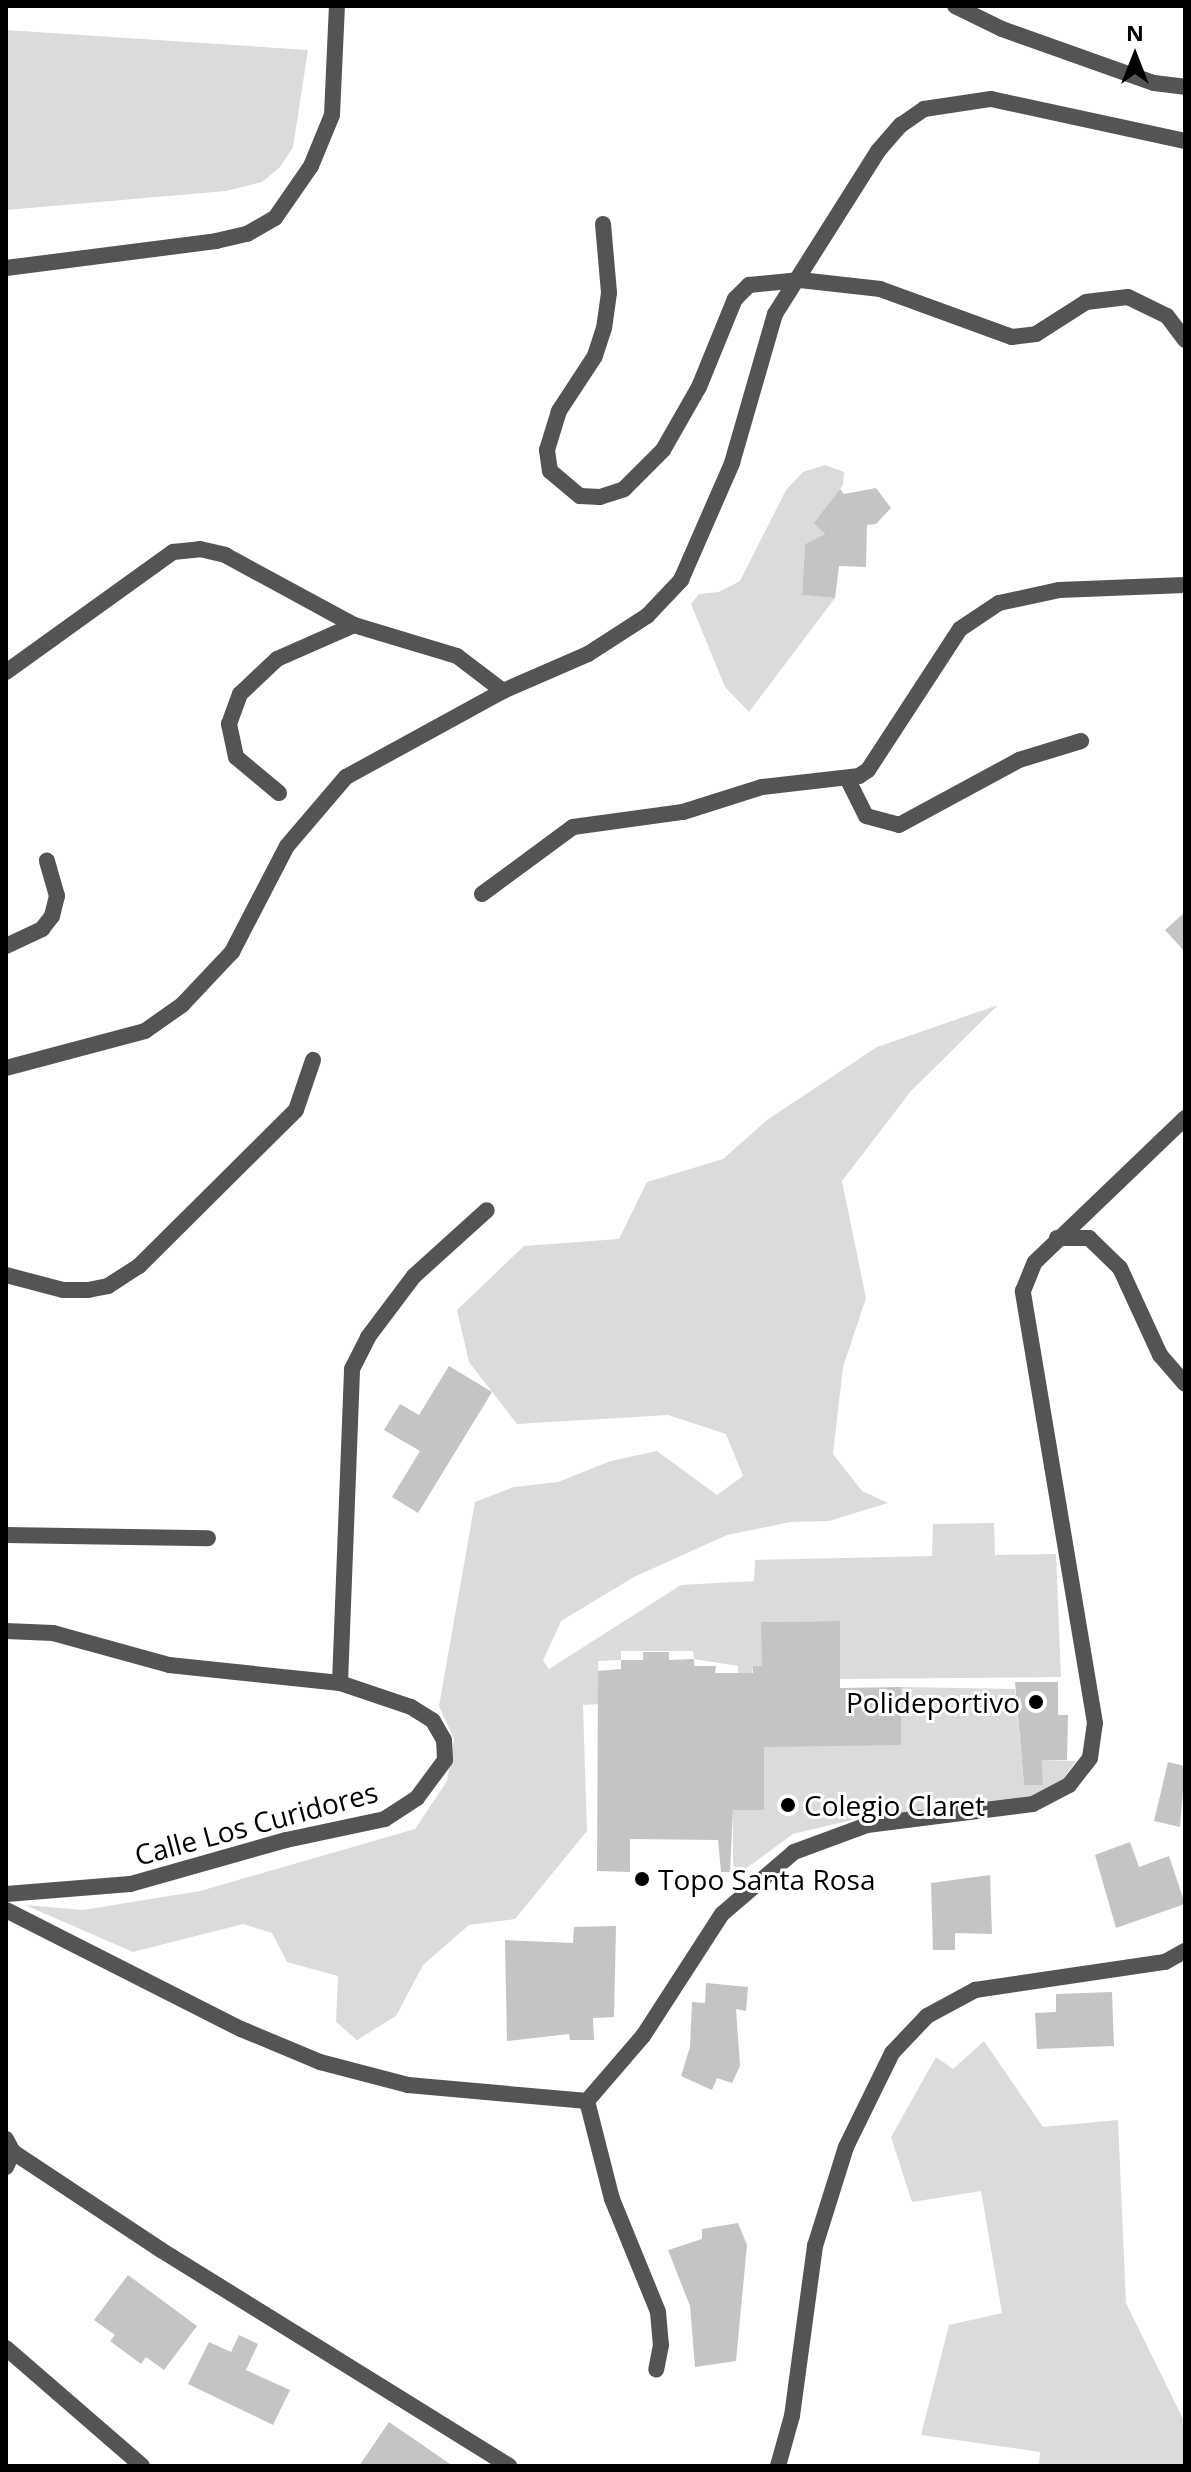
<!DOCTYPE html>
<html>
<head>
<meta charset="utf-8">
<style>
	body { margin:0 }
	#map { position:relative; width:1191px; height:2472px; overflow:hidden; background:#fff; font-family:"Open Sans",sans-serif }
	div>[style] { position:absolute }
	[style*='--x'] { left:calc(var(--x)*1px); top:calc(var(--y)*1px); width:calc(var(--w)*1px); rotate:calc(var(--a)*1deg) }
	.green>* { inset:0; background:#dbdbdb }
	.building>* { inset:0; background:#c4c4c4 }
	.minor>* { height:16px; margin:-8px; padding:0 8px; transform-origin:8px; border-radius:8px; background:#545454 }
	.dots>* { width:22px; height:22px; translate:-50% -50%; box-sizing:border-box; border:4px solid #fff; border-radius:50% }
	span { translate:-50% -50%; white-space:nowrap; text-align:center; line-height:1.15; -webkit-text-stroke:6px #fff; paint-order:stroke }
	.poi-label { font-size:28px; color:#000 }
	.right { translate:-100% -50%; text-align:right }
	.left { translate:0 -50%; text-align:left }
	.street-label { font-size:28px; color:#000 }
	.frame { position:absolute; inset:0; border:8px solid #000; pointer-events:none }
	.north { position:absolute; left:1095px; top:16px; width:80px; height:80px; -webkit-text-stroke:6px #fff; paint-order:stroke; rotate:0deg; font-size:22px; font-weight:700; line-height:32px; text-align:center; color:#000 }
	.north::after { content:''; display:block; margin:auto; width:28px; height:36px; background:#000; clip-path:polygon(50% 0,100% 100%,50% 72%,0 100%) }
</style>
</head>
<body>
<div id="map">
	<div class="green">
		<div style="clip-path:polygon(6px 30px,308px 50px,293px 147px,280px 167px,262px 182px,226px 191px,6px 210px)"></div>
		<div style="clip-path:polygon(825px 465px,844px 472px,843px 485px,815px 523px,825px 534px,805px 544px,802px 595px,835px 598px,749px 712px,725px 687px,691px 604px,699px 594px,719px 592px,740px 581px,786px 490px,803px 472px)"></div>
		<div style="clip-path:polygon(998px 1005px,911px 1091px,842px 1181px,866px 1298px,843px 1367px,833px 1454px,862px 1491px,888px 1503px,829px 1521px,791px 1522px,727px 1535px,634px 1577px,561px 1621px,543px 1661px,549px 1669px,681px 1585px,754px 1581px,755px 1560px,932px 1556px,933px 1524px,994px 1523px,995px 1555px,1056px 1554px,1061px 1677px,840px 1679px,839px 1621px,762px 1622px,762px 1666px,753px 1666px,751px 1683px,738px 1683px,738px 1666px,694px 1659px,693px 1651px,621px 1651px,621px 1660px,598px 1661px,599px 1704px,583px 1705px,587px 1831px,515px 1919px,469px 1925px,423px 1965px,396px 2016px,357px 2040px,336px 2022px,338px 1976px,287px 1962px,272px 1933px,243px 1924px,133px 1952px,25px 1905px,83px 1910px,200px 1891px,415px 1829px,447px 1781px,454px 1739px,439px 1706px,475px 1502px,514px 1487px,558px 1482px,611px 1461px,657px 1451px,717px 1495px,743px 1476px,726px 1434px,668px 1415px,517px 1424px,469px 1362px,457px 1310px,524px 1246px,619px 1239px,647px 1182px,723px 1159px,767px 1120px,877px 1047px)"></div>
		<div style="clip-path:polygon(901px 1687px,1015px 1689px,1024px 1785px,1043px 1785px,1042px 1760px,1076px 1761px,1051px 1796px,856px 1819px,793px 1834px,741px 1872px,733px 1866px,733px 1810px,764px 1809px,764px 1738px,901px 1745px)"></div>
		<div style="clip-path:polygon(984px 2041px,1043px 2127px,1118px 2120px,1126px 2303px,1185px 2423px,1185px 2466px,1039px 2466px,1040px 2452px,921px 2435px,949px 2325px,1002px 2313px,981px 2191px,912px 2202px,891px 2137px,936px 2057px,953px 2069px)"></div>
	</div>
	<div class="building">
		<div style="clip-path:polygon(876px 488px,891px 508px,876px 524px,867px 525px,866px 567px,839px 566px,835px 598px,802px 595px,805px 544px,825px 534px,814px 523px,840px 489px,844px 494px)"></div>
		<div style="clip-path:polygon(1185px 912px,1185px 952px,1165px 930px)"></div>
		<div style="clip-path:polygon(449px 1366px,492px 1392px,418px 1513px,392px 1497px,420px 1451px,384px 1430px,400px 1404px,419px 1415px)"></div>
		<div style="clip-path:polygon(840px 1621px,840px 1688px,901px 1687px,901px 1745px,764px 1747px,764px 1810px,733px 1810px,730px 1872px,721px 1872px,718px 1840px,630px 1839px,630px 1872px,597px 1871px,598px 1671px,621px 1669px,621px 1660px,643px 1660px,643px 1652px,669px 1652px,669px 1660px,694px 1659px,694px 1666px,716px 1666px,715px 1673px,753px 1673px,753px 1666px,762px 1666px,761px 1622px)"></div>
		<div style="clip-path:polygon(1015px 1682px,1058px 1682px,1058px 1715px,1068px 1715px,1067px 1760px,1042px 1760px,1043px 1785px,1024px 1785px)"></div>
		<div style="clip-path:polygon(1168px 1762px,1185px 1766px,1180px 1827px,1154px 1821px)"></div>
		<div style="clip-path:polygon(1130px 1842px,1139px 1867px,1169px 1856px,1185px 1904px,1116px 1928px,1095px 1855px)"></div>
		<div style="clip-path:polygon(990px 1875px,992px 1934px,955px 1933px,955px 1950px,933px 1950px,931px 1883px)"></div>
		<div style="clip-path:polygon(616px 1926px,614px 2017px,593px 2018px,594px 2040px,570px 2040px,569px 2034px,507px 2041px,505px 1940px,573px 1943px,574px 1927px)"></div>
		<div style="clip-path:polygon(706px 1983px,748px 1987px,746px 2011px,736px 2009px,740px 2066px,732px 2083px,717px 2078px,712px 2090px,681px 2076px,690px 2047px,692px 2002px,705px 2003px)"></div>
		<div style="clip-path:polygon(1112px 1992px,1114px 2046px,1037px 2049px,1035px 2013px,1056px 2012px,1056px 1994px)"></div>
		<div style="clip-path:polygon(738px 2223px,747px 2245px,736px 2361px,695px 2367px,690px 2306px,668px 2250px,702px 2239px,702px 2229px)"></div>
		<div style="clip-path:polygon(128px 2275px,197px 2326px,164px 2370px,146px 2357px,141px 2364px,110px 2341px,115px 2335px,94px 2320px)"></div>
		<div style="clip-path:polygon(239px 2335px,258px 2344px,246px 2370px,290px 2390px,273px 2425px,188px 2384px,209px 2342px,231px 2352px)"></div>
		<div style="clip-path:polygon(389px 2422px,453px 2466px,359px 2466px)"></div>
	</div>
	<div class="minor">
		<div style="--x:955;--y:6;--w:52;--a:26.1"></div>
		<div style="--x:1002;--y:29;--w:161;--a:19.6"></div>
		<div style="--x:1154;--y:83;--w:31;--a:7"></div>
		<div style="--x:603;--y:224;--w:69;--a:85"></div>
		<div style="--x:609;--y:293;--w:35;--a:98"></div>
		<div style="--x:604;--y:328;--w:29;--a:108"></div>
		<div style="--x:595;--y:356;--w:66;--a:123.2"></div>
		<div style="--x:559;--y:411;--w:41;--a:107.1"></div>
		<div style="--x:547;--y:450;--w:21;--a:82"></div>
		<div style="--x:550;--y:471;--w:39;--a:40"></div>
		<div style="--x:580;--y:496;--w:20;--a:3"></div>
		<div style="--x:600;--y:497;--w:25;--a:-18"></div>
		<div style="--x:624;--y:489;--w:55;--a:-45"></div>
		<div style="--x:663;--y:450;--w:73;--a:-60.3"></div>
		<div style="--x:699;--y:387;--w:95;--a:-67.8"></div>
		<div style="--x:735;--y:299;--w:20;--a:-45"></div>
		<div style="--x:749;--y:285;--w:51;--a:-5.6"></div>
		<div style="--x:800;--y:280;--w:81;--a:6.4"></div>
		<div style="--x:880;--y:289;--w:140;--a:20"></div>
		<div style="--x:1012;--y:337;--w:24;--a:-7"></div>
		<div style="--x:1036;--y:334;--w:59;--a:-32.6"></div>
		<div style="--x:1086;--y:302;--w:42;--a:-6.8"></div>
		<div style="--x:1128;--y:297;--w:43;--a:26"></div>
		<div style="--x:1167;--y:316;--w:30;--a:53"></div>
		<div style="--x:6;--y:268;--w:212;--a:-7.3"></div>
		<div style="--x:216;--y:241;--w:32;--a:-13"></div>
		<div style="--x:247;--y:234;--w:32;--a:-30"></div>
		<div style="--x:275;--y:218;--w:63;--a:-55.3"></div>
		<div style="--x:311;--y:166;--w:55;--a:-67.6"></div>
		<div style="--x:332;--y:115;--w:109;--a:-87.4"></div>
		<div style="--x:6;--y:672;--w:206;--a:-35.7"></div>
		<div style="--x:173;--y:552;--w:27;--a:-6"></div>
		<div style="--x:200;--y:549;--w:26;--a:13"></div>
		<div style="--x:225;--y:555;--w:147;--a:28.5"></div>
		<div style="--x:354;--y:625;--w:108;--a:16.8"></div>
		<div style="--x:457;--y:656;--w:58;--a:37.3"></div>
		<div style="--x:848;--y:780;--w:40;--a:63.4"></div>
		<div style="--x:866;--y:816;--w:34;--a:15"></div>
		<div style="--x:899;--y:825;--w:136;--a:-28.4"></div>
		<div style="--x:1019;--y:760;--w:65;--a:-17"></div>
		<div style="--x:279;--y:793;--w:56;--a:-140.1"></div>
		<div style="--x:236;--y:757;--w:34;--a:-102"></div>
		<div style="--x:229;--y:724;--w:32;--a:-70"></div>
		<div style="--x:240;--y:694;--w:51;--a:-43.4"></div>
		<div style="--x:277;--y:659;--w:84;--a:-23.8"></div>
		<div style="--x:482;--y:894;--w:113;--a:-36.4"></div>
		<div style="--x:573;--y:827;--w:111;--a:-7.8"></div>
		<div style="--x:683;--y:812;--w:83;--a:-17.6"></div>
		<div style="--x:762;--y:787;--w:98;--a:-6.5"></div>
		<div style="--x:859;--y:776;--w:11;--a:-34"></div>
		<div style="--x:868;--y:770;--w:168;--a:-56.9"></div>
		<div style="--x:960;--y:629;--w:47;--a:-33.7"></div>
		<div style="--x:999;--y:603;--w:61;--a:-12.2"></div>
		<div style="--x:1059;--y:590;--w:126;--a:-2.3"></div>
		<div style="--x:6;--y:946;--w:40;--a:-25"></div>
		<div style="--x:42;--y:929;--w:16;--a:-52"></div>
		<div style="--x:52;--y:916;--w:21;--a:-76"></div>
		<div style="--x:57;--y:896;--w:37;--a:-106"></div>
		<div style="--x:6;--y:1068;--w:144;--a:-14.9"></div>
		<div style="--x:145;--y:1031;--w:45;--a:-35.1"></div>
		<div style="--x:182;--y:1005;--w:73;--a:-46.7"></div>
		<div style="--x:232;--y:952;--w:119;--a:-62.6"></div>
		<div style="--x:287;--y:846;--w:91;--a:-49.5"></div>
		<div style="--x:346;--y:777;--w:179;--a:-28.7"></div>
		<div style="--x:503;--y:691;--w:93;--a:-23.5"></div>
		<div style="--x:588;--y:654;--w:70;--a:-32.8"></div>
		<div style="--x:647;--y:616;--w:50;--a:-46.6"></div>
		<div style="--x:681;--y:580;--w:128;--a:-66.4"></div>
		<div style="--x:732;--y:463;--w:155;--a:-73.9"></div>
		<div style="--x:775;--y:314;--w:193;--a:-57.7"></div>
		<div style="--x:878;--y:151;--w:35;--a:-49"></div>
		<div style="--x:901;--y:125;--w:28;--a:-35"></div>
		<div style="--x:924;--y:109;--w:68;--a:-8.5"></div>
		<div style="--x:991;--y:99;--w:198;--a:12.2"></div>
		<div style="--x:1057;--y:1238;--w:32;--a:0"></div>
		<div style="--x:1089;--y:1238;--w:43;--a:44.1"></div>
		<div style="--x:1120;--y:1268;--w:96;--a:65.3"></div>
		<div style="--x:1160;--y:1355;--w:38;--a:49"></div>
		<div style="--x:6;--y:1275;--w:59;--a:14.7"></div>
		<div style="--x:63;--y:1290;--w:25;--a:0"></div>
		<div style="--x:88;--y:1290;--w:20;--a:-11"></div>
		<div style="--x:108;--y:1286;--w:37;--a:-33"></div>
		<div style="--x:139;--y:1266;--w:221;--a:-44.8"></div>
		<div style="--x:296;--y:1110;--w:53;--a:-71.2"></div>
		<div style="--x:6;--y:1535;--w:202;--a:0.9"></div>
		<div style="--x:6;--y:1631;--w:47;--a:2.4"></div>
		<div style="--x:53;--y:1633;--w:120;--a:15.4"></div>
		<div style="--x:169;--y:1665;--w:172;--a:6"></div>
		<div style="--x:340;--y:1683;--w:75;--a:18.7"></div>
		<div style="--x:411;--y:1707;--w:26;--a:32"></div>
		<div style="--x:433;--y:1721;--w:22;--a:60"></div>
		<div style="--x:444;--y:1740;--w:20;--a:87"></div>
		<div style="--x:445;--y:1760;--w:47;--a:126.4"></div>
		<div style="--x:417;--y:1798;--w:38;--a:147"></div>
		<div style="--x:385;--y:1819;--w:101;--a:168"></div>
		<div style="--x:286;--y:1840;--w:162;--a:164.2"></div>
		<div style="--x:130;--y:1884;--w:124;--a:175.4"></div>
		<div style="--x:340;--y:1683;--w:314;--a:-87.8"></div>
		<div style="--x:352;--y:1369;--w:36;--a:-63"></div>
		<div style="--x:368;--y:1337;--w:76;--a:-53"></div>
		<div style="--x:414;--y:1276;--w:98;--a:-42.1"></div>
		<div style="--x:6;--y:1910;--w:263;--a:26.9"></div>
		<div style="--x:241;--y:2029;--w:86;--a:22.7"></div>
		<div style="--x:320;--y:2062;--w:91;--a:14.6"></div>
		<div style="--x:408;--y:2085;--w:180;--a:5.1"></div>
		<div style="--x:587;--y:2101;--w:86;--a:-49.3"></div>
		<div style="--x:643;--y:2036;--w:145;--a:-57.1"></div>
		<div style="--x:722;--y:1914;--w:95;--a:-40.7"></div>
		<div style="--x:794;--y:1852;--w:78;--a:-20.3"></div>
		<div style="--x:867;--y:1825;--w:167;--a:-7.2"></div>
		<div style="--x:1033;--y:1804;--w:41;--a:-27.8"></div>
		<div style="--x:1069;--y:1785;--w:34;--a:-52"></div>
		<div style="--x:1090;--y:1758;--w:35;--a:-82"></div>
		<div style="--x:1095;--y:1723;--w:438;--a:-99.5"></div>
		<div style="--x:1023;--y:1291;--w:31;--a:-68"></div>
		<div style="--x:1035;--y:1262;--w:208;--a:-43.8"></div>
		<div style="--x:587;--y:2101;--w:101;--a:75.7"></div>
		<div style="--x:612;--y:2199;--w:122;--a:67.8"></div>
		<div style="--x:658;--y:2312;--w:33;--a:85"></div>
		<div style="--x:661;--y:2345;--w:25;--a:101"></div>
		<div style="--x:6;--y:2139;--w:15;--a:62"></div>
		<div style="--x:13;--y:2152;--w:178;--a:33.5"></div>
		<div style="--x:161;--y:2250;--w:410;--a:31.8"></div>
		<div style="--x:6;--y:2167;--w:17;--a:-65"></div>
		<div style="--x:6;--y:2348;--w:180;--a:40.9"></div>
		<div style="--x:778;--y:2466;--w:52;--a:-74.4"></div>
		<div style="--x:792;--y:2416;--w:172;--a:-82.3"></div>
		<div style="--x:815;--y:2246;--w:104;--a:-72.6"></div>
		<div style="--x:846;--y:2147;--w:105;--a:-63.9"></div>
		<div style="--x:892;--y:2053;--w:51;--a:-46.6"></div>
		<div style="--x:927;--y:2016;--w:55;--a:-28.4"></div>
		<div style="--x:975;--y:1990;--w:192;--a:-8.4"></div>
		<div style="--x:1165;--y:1962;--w:23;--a:-29"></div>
	</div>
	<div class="dots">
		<div style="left:1036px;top:1702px;background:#000"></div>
		<div style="left:788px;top:1805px;background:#000"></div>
		<div style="left:642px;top:1879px;background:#000"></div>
	</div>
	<div class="poi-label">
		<span class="right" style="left:1020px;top:1702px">Polideportivo</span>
		<span class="left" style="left:804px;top:1805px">Colegio Claret</span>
		<span class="left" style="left:658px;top:1879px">Topo Santa Rosa</span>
	</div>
	<div class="street-label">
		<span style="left:256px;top:1823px;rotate:-15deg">Calle Los Curidores</span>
	</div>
	<div class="frame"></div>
	<div class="north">N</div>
</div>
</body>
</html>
